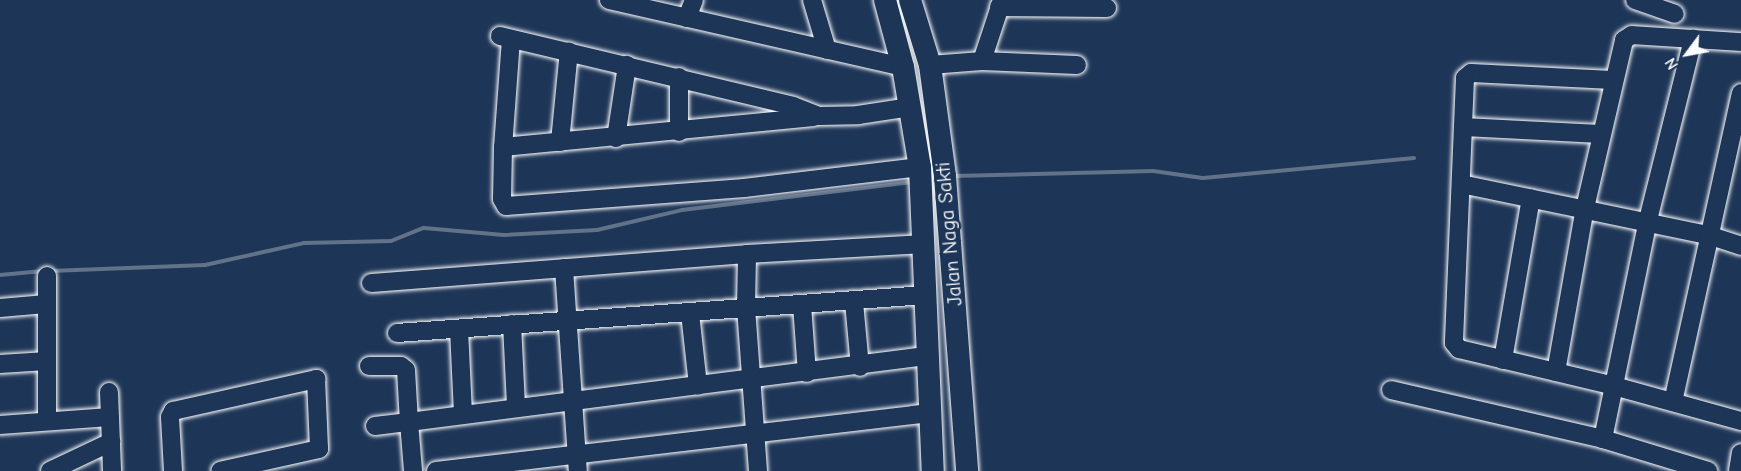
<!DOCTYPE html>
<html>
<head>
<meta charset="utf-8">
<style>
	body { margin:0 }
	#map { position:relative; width:1741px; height:471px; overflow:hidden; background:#1d3557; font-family:"Comic Neue",sans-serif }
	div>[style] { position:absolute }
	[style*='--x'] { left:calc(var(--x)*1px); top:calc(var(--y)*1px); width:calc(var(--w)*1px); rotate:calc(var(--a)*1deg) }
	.stream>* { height:4px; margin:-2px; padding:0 2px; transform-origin:2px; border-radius:2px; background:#617289 }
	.roads { filter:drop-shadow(0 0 2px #fff) drop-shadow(0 0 2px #fff) }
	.minor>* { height:18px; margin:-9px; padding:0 9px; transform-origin:9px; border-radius:9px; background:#1d3557 }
	.major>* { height:22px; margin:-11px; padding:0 11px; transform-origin:11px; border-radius:11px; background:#1d3557 }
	span { translate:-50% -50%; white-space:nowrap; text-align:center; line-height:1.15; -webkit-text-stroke:5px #1d3557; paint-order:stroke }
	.street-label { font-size:20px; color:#fff }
	.north { position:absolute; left:1657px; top:24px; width:60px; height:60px; -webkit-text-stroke:4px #1d3557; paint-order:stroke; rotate:238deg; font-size:16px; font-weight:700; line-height:24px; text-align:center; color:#fff }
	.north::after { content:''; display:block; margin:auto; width:21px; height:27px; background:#fff; clip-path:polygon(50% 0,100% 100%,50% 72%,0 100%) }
</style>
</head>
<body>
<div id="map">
	<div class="stream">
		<div style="--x:952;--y:176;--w:201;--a:-1.4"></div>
		<div style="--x:1153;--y:171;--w:50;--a:8"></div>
		<div style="--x:1203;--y:178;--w:212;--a:-5.4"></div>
		<div style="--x:50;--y:271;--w:155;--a:-2.2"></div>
		<div style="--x:205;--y:265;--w:101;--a:-12.5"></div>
		<div style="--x:304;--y:243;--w:87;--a:-1.3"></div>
		<div style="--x:391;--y:241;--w:35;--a:-22"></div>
		<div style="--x:424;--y:228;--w:80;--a:5"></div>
		<div style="--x:504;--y:235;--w:93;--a:-3.1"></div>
		<div style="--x:597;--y:230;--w:87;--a:-13.2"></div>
		<div style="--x:682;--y:210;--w:232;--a:-6.9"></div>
		<div style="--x:0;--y:275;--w:43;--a:-5.3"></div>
	</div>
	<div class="roads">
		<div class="minor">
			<div style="--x:609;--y:0;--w:302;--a:12.8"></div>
			<div style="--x:812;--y:0;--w:52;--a:73.3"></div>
			<div style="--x:1635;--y:0;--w:42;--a:19.3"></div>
			<div style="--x:999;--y:7;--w:108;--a:0.5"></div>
			<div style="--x:687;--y:18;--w:19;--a:-69"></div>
			<div style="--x:500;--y:36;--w:301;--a:13.4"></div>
			<div style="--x:793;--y:106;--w:28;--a:21"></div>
			<div style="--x:819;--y:116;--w:39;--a:-1"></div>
			<div style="--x:858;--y:115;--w:53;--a:-8.7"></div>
			<div style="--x:511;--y:39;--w:108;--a:94.2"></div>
			<div style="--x:503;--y:147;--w:52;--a:91.1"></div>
			<div style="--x:502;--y:199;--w:8;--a:60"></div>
			<div style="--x:506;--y:206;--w:239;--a:-4.3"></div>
			<div style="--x:744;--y:188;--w:177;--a:-6.8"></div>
			<div style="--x:982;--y:61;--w:64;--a:-71.8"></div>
			<div style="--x:930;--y:65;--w:52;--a:-4.4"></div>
			<div style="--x:982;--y:61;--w:95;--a:2.4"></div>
			<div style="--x:679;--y:77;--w:55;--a:90"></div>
			<div style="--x:1612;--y:80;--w:141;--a:-177.2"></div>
			<div style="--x:1471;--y:73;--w:8;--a:140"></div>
			<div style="--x:1465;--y:78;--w:265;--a:92.4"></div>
			<div style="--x:1454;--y:343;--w:8;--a:50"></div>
			<div style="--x:1459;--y:349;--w:159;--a:13.4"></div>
			<div style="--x:1614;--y:386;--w:132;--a:15.4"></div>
			<div style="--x:1463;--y:127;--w:138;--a:2.9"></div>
			<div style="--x:616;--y:138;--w:74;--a:-81.4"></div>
			<div style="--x:560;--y:142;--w:91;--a:-84.4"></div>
			<div style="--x:503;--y:147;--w:312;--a:-5.5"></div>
			<div style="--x:1461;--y:184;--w:252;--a:11.7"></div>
			<div style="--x:1708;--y:235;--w:35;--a:18"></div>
			<div style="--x:564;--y:268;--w:203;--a:86.1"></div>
			<div style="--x:47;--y:276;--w:145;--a:90"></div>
			<div style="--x:371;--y:283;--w:377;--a:-4.4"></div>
			<div style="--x:854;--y:302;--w:65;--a:84.7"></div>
			<div style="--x:802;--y:305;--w:68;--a:85.8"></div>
			<div style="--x:0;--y:308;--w:46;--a:-5"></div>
			<div style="--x:690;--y:313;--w:73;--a:83.7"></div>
			<div style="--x:512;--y:324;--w:83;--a:87.2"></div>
			<div style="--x:459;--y:329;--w:85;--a:87.3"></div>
			<div style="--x:397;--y:333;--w:530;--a:-4.11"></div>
			<div style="--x:1503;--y:360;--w:164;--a:-80.2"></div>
			<div style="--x:0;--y:364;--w:47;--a:-3.7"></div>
			<div style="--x:369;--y:366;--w:32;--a:0"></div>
			<div style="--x:401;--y:366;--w:6;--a:39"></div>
			<div style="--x:406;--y:370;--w:52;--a:86.7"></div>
			<div style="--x:409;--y:422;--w:521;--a:-7.28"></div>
			<div style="--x:1556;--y:372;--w:167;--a:-80"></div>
			<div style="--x:1585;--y:208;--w:172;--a:-76.9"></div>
			<div style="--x:1624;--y:40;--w:9;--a:-32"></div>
			<div style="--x:1632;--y:35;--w:109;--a:3.7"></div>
			<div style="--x:1391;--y:390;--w:218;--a:13"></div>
			<div style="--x:1603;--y:439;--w:110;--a:16.9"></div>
			<div style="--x:109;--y:392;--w:79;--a:87.8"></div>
			<div style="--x:1673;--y:402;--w:316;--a:-77.6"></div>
			<div style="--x:0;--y:425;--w:110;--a:-4.2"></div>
			<div style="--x:375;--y:426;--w:34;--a:-7"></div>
			<div style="--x:409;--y:422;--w:49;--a:85.3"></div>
			<div style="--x:1603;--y:439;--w:219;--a:-78.4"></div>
			<div style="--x:1647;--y:224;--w:191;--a:-76"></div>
			<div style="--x:50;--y:471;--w:68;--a:-25.4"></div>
			<div style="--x:173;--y:471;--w:54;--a:-93.2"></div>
			<div style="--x:170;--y:417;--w:7;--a:-63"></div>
			<div style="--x:173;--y:411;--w:147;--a:-12.6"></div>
			<div style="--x:316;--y:379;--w:70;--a:87.5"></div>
			<div style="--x:319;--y:449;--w:101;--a:167.5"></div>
			<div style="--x:436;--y:471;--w:497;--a:-6.7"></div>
			<div style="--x:758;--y:471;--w:163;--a:-94.2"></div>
			<div style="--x:746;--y:308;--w:54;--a:-88.9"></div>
			<div style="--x:747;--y:254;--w:178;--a:-3.2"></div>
			<div style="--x:1738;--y:471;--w:18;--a:-81"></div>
		</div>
		<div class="major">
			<div style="--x:885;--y:0;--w:69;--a:75"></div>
			<div style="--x:903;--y:67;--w:101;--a:80.4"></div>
			<div style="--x:920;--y:167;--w:304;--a:87.6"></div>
			<div style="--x:910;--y:0;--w:68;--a:72.9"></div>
			<div style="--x:930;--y:65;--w:112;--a:82.3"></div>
			<div style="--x:945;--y:176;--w:296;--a:85.7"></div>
		</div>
	</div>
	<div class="street-label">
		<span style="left:949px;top:234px;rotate:-95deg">Jalan Naga Sakti</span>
	</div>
	<div class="north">N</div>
</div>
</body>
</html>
